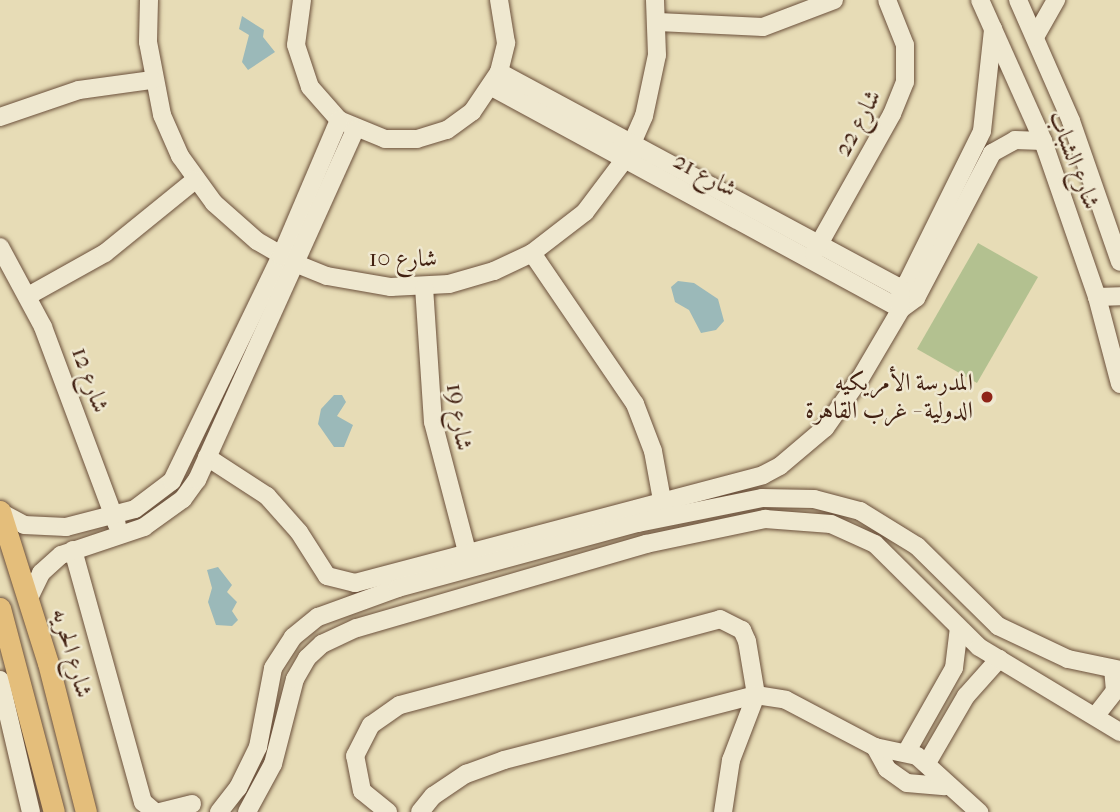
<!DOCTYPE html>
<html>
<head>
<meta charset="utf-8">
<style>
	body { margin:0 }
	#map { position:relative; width:1120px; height:812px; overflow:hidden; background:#e7dcb6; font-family:"IM FELL French Canon",Amiri,serif }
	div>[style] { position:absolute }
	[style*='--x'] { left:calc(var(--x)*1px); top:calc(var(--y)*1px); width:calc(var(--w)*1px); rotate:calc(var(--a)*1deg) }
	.green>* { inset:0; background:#b3c190 }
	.water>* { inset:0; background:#9bb9b9 }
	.roads { filter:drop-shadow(0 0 2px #6b503b) drop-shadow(0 0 2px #6b503b) }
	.minor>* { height:18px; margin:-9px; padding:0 9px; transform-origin:9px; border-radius:9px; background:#efe8d0 }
	.major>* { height:21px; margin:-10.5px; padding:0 10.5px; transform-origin:10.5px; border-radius:10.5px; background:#e4be7b }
	.dots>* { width:19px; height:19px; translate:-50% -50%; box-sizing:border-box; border:4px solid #efe8d0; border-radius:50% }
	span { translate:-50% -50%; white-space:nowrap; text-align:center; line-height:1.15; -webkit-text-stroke:5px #efe8d0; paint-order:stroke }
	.street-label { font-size:24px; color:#422112 }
	.poi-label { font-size:24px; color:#422112 }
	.right { translate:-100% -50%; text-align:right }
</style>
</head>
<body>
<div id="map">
	<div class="green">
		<div style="clip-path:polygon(978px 243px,1038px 277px,977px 383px,917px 349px)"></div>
	</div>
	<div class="water">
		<div style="clip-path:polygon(242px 16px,264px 30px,263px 37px,275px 52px,248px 70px,242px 62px,249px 35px,239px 29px)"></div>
		<div style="clip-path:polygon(678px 281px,694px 283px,718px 299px,724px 321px,716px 330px,701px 333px,689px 310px,675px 302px,671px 287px)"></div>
		<div style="clip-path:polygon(334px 395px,342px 395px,346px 402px,337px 416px,353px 425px,344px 447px,334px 447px,318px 424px,321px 409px)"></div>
		<div style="clip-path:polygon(218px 567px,232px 585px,227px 592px,237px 602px,232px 611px,238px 620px,232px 626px,216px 625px,208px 602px,212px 588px,207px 570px)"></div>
	</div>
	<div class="roads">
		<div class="minor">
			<div style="--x:149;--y:0;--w:42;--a:91.4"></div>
			<div style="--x:148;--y:42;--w:74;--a:79.1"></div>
			<div style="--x:162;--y:115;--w:45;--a:66.3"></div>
			<div style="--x:180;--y:156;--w:58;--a:54.1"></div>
			<div style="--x:214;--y:203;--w:57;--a:41.5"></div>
			<div style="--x:257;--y:241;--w:46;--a:29.9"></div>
			<div style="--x:297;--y:264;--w:32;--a:22"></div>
			<div style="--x:327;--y:276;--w:65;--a:9.8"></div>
			<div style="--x:391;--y:287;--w:58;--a:-3"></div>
			<div style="--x:449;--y:284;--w:47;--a:-16.1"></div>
			<div style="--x:494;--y:271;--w:42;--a:-25.3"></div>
			<div style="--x:532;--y:253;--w:67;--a:-37.7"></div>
			<div style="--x:585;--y:212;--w:66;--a:-53"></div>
			<div style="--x:625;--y:159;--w:47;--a:-66.2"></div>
			<div style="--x:644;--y:116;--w:62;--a:-78"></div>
			<div style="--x:657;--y:55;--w:55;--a:-92.1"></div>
			<div style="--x:302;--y:0;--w:45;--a:97.6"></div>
			<div style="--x:296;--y:45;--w:44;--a:71.6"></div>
			<div style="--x:310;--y:87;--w:44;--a:48.7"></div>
			<div style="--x:339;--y:120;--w:50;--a:22.4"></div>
			<div style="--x:385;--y:139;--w:32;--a:0"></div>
			<div style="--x:417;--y:139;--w:31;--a:-17"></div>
			<div style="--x:447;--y:130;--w:31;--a:-36"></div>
			<div style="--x:472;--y:112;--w:48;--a:-56"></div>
			<div style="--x:499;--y:72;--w:30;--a:-76"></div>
			<div style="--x:506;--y:43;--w:44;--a:-99.2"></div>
			<div style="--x:980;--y:0;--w:154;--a:65.9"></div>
			<div style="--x:1043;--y:141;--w:165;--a:70.9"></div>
			<div style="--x:1097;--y:297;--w:90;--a:75.2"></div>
			<div style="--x:1018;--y:0;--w:132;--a:66.3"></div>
			<div style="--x:1071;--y:121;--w:149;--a:70.8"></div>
			<div style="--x:658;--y:22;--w:105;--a:2.7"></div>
			<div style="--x:763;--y:27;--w:76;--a:-20.8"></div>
			<div style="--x:1035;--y:37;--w:43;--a:-60.4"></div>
			<div style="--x:499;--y:72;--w:455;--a:28.3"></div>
			<div style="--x:900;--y:288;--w:9;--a:-36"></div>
			<div style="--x:907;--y:283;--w:169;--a:-63.7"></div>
			<div style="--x:982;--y:131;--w:103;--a:-83.8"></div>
			<div style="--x:492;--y:87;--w:465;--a:28.5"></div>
			<div style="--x:901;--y:309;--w:19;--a:-36"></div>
			<div style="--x:916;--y:298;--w:164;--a:-62.3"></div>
			<div style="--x:992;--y:153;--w:26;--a:-29"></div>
			<div style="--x:1015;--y:140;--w:28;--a:2"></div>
			<div style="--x:0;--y:117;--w:83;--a:-18.9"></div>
			<div style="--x:79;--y:90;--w:74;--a:-7.8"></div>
			<div style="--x:0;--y:247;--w:91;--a:61.7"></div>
			<div style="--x:43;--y:327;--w:211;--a:69.5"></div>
			<div style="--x:532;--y:253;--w:183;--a:55.7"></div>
			<div style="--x:635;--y:404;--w:50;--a:69"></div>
			<div style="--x:653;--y:451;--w:50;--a:79.6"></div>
			<div style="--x:814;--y:253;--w:159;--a:-60.7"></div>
			<div style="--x:892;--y:114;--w:35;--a:-68"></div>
			<div style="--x:905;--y:82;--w:37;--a:-90"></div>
			<div style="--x:905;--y:45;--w:48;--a:-111.8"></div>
			<div style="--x:424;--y:287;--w:135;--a:86.2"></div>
			<div style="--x:433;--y:422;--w:134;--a:75.3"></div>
			<div style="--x:28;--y:296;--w:88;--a:-29.2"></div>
			<div style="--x:105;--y:253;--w:116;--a:-39"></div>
			<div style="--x:1097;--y:297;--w:23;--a:-2"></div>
			<div style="--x:207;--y:457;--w:72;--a:33"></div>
			<div style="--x:267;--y:496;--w:48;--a:48.4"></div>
			<div style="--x:299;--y:532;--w:52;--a:57.5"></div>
			<div style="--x:327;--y:576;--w:29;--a:14"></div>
			<div style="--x:355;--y:583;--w:422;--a:-14.8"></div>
			<div style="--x:763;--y:475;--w:19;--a:-28"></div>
			<div style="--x:780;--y:466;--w:59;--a:-40.2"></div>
			<div style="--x:825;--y:428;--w:62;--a:-54.8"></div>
			<div style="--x:861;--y:377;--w:79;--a:-59.5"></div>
			<div style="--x:901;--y:309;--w:21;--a:-93"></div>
			<div style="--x:0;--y:512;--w:27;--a:28"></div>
			<div style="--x:24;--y:525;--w:42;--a:2.7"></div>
			<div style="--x:66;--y:527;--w:71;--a:-14.6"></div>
			<div style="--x:135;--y:509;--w:46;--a:-37.1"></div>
			<div style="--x:172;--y:481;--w:250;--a:-64.2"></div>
			<div style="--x:281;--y:256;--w:148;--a:-66.9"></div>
			<div style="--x:73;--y:550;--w:262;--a:74.5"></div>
			<div style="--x:143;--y:802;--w:16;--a:40"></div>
			<div style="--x:29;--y:598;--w:28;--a:-64"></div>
			<div style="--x:41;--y:573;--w:27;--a:-42"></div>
			<div style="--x:61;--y:555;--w:88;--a:-18.6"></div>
			<div style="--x:144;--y:527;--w:48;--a:-35.7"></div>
			<div style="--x:183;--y:499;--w:24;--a:-54"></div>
			<div style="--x:197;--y:480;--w:384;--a:-65.7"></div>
			<div style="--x:0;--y:680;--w:136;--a:76.8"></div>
			<div style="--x:1097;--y:714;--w:29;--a:-52"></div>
			<div style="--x:1115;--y:691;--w:22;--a:-95"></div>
			<div style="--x:875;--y:747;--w:25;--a:61"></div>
			<div style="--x:887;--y:769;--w:24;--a:35"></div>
			<div style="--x:907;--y:783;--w:38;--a:5"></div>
			<div style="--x:907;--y:751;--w:95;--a:-60.5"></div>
			<div style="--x:954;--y:668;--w:39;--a:-83"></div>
			<div style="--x:927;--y:763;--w:78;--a:-59.8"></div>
			<div style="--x:966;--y:696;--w:50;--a:-48.3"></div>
			<div style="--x:160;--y:812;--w:33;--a:-14"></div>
			<div style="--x:219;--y:812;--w:31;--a:-52"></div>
			<div style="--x:238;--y:788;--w:46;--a:-64"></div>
			<div style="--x:258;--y:747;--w:80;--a:-79.2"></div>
			<div style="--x:273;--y:668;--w:37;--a:-57"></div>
			<div style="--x:293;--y:637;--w:32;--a:-39"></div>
			<div style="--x:318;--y:617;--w:85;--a:-19.9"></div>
			<div style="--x:398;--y:588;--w:249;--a:-15.2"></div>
			<div style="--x:638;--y:523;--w:126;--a:-11.4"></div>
			<div style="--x:762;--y:498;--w:52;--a:1.1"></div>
			<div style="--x:814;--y:499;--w:48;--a:14.6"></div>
			<div style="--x:860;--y:511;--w:67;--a:31.6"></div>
			<div style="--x:917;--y:546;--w:114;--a:44.6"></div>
			<div style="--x:998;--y:626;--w:77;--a:25.2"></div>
			<div style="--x:1068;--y:659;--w:53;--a:11.9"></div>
			<div style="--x:247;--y:812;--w:55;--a:-61.6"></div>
			<div style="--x:273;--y:764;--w:88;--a:-75.5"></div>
			<div style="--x:295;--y:679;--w:24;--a:-60"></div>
			<div style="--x:307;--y:658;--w:21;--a:-43"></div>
			<div style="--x:322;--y:644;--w:38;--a:-25"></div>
			<div style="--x:357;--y:628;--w:301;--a:-16.2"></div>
			<div style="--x:646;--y:544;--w:122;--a:-11.9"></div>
			<div style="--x:765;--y:519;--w:66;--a:4.3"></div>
			<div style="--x:831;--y:524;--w:48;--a:24.4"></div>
			<div style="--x:875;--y:544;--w:146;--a:44.7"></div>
			<div style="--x:979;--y:647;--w:165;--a:31.1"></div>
			<div style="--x:388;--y:812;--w:33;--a:-141"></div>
			<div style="--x:362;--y:791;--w:36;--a:-101"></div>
			<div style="--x:355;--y:756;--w:35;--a:-63"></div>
			<div style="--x:371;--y:725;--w:35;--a:-35"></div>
			<div style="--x:400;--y:705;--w:331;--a:-15"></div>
			<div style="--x:720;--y:619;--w:25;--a:27"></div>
			<div style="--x:742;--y:630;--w:12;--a:66"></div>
			<div style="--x:747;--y:641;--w:55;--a:80.5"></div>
			<div style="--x:756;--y:695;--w:70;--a:111"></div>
			<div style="--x:731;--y:760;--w:53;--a:98.7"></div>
			<div style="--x:420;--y:812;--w:21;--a:-51"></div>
			<div style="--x:433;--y:796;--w:40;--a:-34"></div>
			<div style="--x:466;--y:774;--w:40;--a:-20.2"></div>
			<div style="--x:504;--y:760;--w:260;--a:-14.5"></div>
			<div style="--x:756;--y:695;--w:30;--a:9"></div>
			<div style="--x:786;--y:700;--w:101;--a:27.8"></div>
			<div style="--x:875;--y:747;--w:43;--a:12.1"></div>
			<div style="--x:917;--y:756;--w:84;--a:42.1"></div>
		</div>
		<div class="major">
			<div style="--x:0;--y:511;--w:159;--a:72.5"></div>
			<div style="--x:48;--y:663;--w:154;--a:75.7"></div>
			<div style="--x:0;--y:608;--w:211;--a:75.2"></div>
		</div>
	</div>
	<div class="dots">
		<div style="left:987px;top:397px;background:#8f2418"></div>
	</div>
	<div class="street-label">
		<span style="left:858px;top:123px;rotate:-62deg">شارع 22</span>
		<span style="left:1074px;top:160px;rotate:69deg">شارع الشباب</span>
		<span style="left:705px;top:175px;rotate:28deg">شارع 21</span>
		<span style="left:403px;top:259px">شارع 10</span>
		<span style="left:90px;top:380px;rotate:70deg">شارع 12</span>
		<span style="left:459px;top:417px;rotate:81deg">شارع 19</span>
		<span style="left:72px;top:653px;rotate:74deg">شارع الحريه</span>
	</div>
	<div class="poi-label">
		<span class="right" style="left:973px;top:397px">المدرسة الأمريكيه<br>الدولية - غرب القاهرة</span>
	</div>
</div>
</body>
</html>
